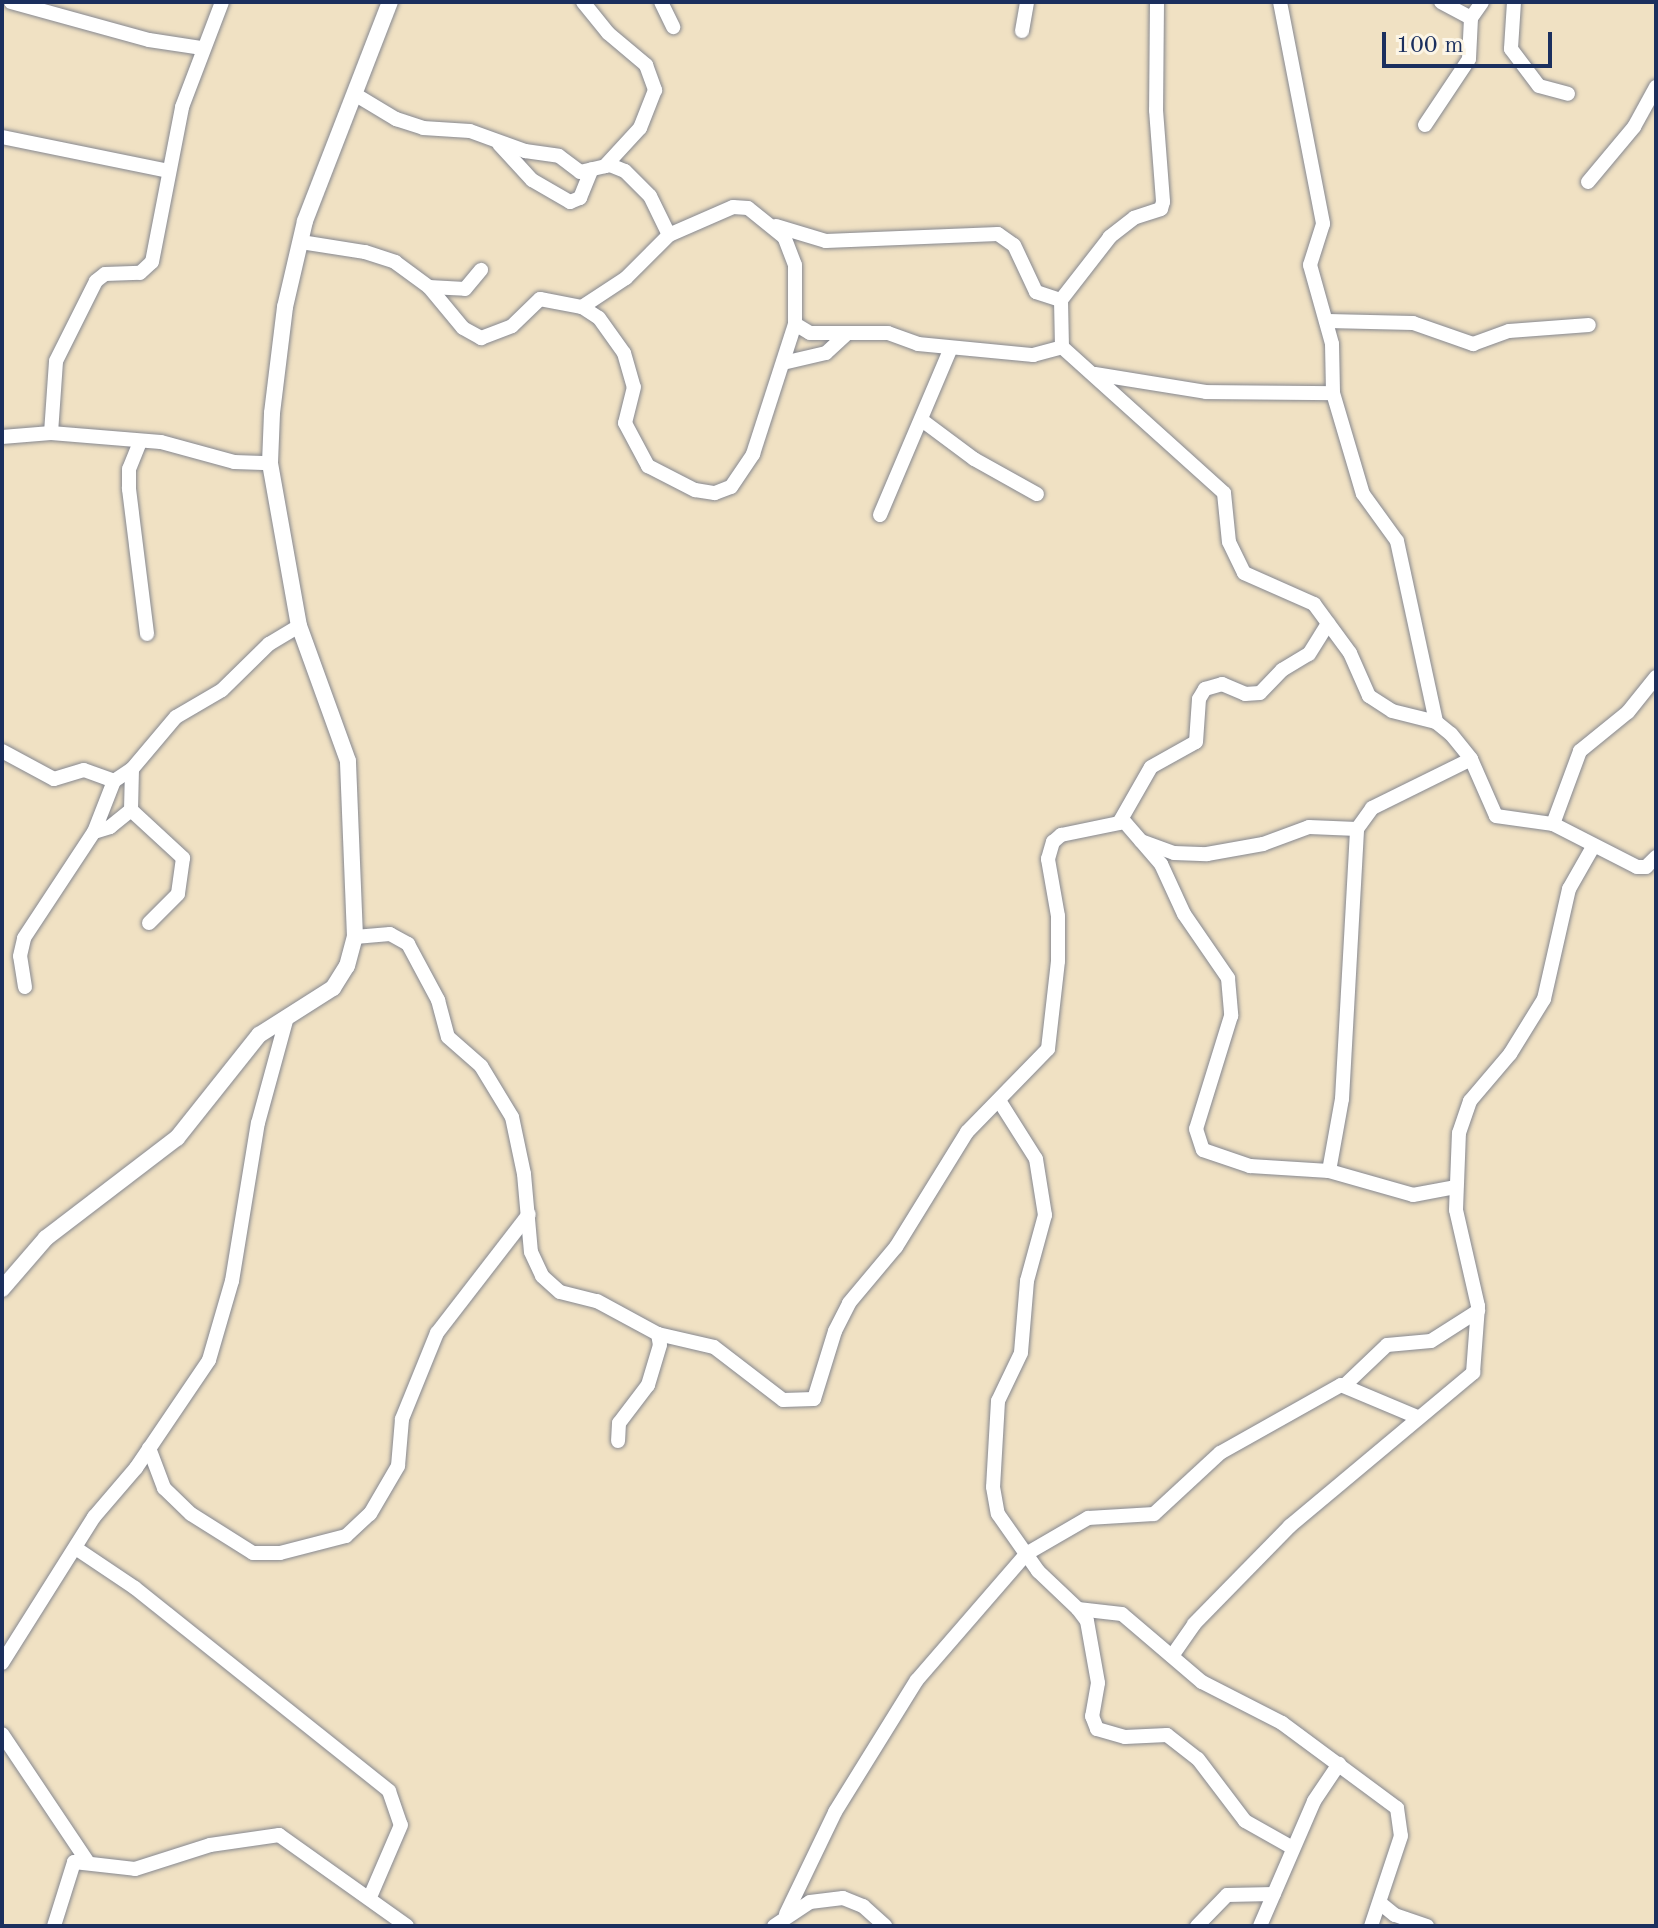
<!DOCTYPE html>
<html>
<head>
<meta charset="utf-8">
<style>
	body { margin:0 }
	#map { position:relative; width:1658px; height:1928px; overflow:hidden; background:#f0e1c3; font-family:"Old Standard TT",serif }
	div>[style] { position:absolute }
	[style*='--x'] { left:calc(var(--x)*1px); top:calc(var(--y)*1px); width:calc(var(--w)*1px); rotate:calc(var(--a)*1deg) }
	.roads { filter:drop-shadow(0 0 2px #868890) drop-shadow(0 0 2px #868890) }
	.minor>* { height:14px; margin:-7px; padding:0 7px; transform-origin:7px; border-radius:7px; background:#fff }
	.tertiary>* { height:16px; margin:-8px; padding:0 8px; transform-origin:8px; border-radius:8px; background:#fff }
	span { translate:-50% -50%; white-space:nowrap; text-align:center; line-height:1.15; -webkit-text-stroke:6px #fcf5e5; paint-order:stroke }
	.frame { position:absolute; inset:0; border:4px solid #1b2f5e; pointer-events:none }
	.scale { position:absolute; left:1382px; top:32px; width:170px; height:36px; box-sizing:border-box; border:4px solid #1b2f5e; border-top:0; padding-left:10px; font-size:24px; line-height:28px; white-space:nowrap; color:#1b2f5e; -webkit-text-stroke:6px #fcf5e5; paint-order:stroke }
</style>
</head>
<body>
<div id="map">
	<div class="roads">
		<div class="minor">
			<div style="--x:11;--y:2;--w:143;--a:15.4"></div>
			<div style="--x:149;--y:40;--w:54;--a:8.6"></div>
			<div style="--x:583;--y:2;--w:40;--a:51"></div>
			<div style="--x:608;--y:33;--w:50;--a:40.1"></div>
			<div style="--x:646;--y:65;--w:27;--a:70"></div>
			<div style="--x:655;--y:90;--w:41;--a:111.5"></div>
			<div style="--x:640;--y:128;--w:52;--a:132.6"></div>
			<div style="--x:661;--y:2;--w:28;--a:64"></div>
			<div style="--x:1157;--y:2;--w:108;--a:90.5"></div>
			<div style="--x:1156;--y:110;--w:92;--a:85.6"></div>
			<div style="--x:1163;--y:202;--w:7;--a:106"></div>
			<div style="--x:1161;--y:209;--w:28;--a:162"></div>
			<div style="--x:1134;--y:218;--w:31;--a:142"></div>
			<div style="--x:1110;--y:237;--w:80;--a:127.9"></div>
			<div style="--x:1061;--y:300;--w:47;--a:88.8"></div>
			<div style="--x:1062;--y:347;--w:218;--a:42"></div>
			<div style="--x:1224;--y:493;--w:49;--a:84.2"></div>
			<div style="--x:1229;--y:542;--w:34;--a:64"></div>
			<div style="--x:1244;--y:573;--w:77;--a:23.9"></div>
			<div style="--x:1314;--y:604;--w:61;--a:53.7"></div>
			<div style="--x:1350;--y:653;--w:47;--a:66.2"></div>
			<div style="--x:1369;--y:696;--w:27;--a:33"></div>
			<div style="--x:1392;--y:711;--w:45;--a:14"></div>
			<div style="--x:1436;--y:722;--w:19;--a:39"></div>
			<div style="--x:1451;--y:734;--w:32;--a:51"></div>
			<div style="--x:1471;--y:759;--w:62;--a:66.3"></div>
			<div style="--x:1496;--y:816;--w:58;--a:8"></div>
			<div style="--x:1553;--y:824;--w:94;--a:27.1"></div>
			<div style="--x:1637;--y:867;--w:9;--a:0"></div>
			<div style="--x:1646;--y:867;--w:14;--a:-45"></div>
			<div style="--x:1280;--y:2;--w:226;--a:79"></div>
			<div style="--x:1323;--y:224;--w:43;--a:107.6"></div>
			<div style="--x:1310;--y:265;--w:82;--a:74.4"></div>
			<div style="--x:1332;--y:344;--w:49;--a:88.8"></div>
			<div style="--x:1333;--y:393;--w:105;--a:73.5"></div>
			<div style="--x:1363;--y:494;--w:58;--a:54.1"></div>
			<div style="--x:1397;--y:541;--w:185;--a:77.8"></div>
			<div style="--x:1441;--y:2;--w:34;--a:28"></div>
			<div style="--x:1514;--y:2;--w:47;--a:93.7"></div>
			<div style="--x:1511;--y:49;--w:46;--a:52.9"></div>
			<div style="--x:1539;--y:86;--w:30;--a:15"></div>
			<div style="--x:1022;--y:31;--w:29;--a:-80"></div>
			<div style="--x:356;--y:95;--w:47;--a:31"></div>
			<div style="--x:396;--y:119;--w:28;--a:18"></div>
			<div style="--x:423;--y:128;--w:47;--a:3.7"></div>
			<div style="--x:470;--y:131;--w:59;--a:20"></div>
			<div style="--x:525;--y:151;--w:34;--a:8"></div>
			<div style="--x:559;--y:156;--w:26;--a:37"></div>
			<div style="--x:580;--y:172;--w:31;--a:-13"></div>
			<div style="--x:610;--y:165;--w:16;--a:22"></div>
			<div style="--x:625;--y:171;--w:35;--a:45"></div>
			<div style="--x:650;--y:196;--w:43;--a:64"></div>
			<div style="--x:1425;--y:125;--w:79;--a:-56.3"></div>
			<div style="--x:1469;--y:59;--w:41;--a:-87.2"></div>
			<div style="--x:1471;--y:18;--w:19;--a:-55"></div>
			<div style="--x:2;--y:137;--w:170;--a:11.5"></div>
			<div style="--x:499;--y:144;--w:49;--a:47.5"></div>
			<div style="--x:532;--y:180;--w:44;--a:30.1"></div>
			<div style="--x:570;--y:202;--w:11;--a:-22"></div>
			<div style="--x:580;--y:198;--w:31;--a:-68"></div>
			<div style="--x:1588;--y:182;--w:72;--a:-50.1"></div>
			<div style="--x:1634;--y:127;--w:46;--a:-61.2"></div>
			<div style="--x:776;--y:226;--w:52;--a:16.7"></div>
			<div style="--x:826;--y:241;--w:172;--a:-2.3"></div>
			<div style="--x:998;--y:234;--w:19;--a:35"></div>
			<div style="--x:1014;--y:245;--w:52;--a:64.9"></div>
			<div style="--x:1036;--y:292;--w:26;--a:18"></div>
			<div style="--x:301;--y:242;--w:65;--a:8.9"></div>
			<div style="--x:365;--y:252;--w:32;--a:18"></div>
			<div style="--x:395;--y:262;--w:42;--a:36.3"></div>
			<div style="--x:429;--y:287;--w:53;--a:50.3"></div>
			<div style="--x:463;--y:328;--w:21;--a:29"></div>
			<div style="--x:481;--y:338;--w:33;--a:-21"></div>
			<div style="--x:512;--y:326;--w:39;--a:-44"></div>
			<div style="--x:540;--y:299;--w:43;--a:10.8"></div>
			<div style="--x:582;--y:307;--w:20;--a:33"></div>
			<div style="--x:599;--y:318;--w:43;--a:54.5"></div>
			<div style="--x:624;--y:353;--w:35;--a:74"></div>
			<div style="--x:634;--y:387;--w:37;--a:104"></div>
			<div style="--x:625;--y:423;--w:49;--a:61.9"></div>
			<div style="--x:648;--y:466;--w:53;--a:27.1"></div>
			<div style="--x:695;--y:490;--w:20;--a:9"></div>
			<div style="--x:715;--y:493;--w:17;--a:-21"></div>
			<div style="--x:731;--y:487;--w:40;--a:-56"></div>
			<div style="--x:753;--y:454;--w:137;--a:-72.1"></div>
			<div style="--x:795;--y:324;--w:59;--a:-90"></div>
			<div style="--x:795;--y:265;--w:30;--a:-111"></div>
			<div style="--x:784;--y:237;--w:46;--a:-141.1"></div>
			<div style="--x:748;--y:208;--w:15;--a:-176"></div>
			<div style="--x:733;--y:207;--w:70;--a:156.4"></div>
			<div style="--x:669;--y:235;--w:61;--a:135"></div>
			<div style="--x:626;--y:278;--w:53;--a:146.6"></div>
			<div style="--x:429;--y:287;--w:36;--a:3"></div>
			<div style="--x:465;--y:289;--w:25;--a:-50"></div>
			<div style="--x:1328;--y:321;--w:85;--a:1.3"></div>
			<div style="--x:1413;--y:323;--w:64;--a:19.3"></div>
			<div style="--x:1473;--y:344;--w:38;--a:-20"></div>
			<div style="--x:1509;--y:331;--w:80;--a:-4.3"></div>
			<div style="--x:795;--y:324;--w:17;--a:31"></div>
			<div style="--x:810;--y:333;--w:78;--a:0"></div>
			<div style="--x:888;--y:333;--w:32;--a:20"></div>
			<div style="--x:918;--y:344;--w:116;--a:5.5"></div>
			<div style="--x:1033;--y:355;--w:30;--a:-15"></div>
			<div style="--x:783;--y:363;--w:44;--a:-13.1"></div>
			<div style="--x:826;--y:353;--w:26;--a:-43"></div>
			<div style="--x:1095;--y:374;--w:112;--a:9.2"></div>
			<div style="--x:1206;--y:392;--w:127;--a:0.5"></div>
			<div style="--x:923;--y:421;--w:64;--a:36.7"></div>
			<div style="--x:974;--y:459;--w:72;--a:29.1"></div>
			<div style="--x:51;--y:433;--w:72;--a:-86"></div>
			<div style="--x:56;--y:361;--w:89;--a:-63.4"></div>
			<div style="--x:96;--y:281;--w:11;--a:-38"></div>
			<div style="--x:105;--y:274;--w:35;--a:-2"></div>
			<div style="--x:140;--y:273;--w:16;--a:-43"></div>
			<div style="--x:152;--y:262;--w:158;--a:-79"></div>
			<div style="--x:182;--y:107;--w:112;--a:-69.1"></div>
			<div style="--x:2;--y:437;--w:49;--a:-4.7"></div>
			<div style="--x:51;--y:433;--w:110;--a:4.7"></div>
			<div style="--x:161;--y:442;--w:76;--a:15.3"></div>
			<div style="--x:234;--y:462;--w:36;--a:2"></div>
			<div style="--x:140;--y:442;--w:29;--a:112"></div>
			<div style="--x:129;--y:469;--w:20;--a:90"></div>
			<div style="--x:129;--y:489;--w:146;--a:82.9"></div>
			<div style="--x:880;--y:515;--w:181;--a:-67"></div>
			<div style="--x:2;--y:751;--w:59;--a:28.3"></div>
			<div style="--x:54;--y:779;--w:31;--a:-17"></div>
			<div style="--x:84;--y:770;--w:32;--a:20"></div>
			<div style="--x:132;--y:769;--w:41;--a:91.4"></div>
			<div style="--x:131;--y:810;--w:71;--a:42.7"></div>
			<div style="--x:183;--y:858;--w:36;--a:98"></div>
			<div style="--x:178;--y:894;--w:41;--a:135"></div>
			<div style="--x:1122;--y:819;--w:60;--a:49.1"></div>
			<div style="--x:1161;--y:864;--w:55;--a:65.3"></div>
			<div style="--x:1184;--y:914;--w:78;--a:55.5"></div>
			<div style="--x:1228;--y:978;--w:38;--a:85"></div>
			<div style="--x:1231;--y:1016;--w:118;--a:107.2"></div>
			<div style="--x:1196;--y:1129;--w:22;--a:72"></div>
			<div style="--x:1203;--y:1150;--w:50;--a:18.8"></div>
			<div style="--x:1250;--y:1166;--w:79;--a:3.6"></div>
			<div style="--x:1329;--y:1171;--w:87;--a:15.9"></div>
			<div style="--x:1413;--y:1195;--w:44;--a:-10.5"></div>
			<div style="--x:1553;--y:824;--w:78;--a:-69.7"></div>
			<div style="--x:1580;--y:751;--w:62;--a:-39.1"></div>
			<div style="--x:1628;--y:712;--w:45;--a:-51.3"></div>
			<div style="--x:94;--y:832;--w:17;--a:-17"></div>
			<div style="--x:110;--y:827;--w:27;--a:-39"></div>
			<div style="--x:1141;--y:841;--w:35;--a:20"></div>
			<div style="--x:1174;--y:853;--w:33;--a:2"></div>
			<div style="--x:1207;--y:854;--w:57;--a:-10.1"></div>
			<div style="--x:1263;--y:844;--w:49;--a:-20.3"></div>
			<div style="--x:1309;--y:827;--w:48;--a:2.4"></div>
			<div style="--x:355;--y:937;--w:35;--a:-5"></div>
			<div style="--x:390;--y:934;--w:21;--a:29"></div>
			<div style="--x:408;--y:944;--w:64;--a:61.8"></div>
			<div style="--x:438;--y:1000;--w:38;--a:75"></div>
			<div style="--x:448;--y:1037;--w:44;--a:41.3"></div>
			<div style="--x:481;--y:1066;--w:60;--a:58.7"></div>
			<div style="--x:512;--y:1117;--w:58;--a:78.1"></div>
			<div style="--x:524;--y:1174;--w:78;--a:84.9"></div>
			<div style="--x:531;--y:1252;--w:26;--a:65"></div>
			<div style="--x:542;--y:1276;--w:24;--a:42"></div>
			<div style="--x:560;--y:1292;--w:38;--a:14"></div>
			<div style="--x:597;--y:1301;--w:69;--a:28.4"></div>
			<div style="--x:658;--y:1334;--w:11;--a:80"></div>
			<div style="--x:660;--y:1345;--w:42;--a:106.7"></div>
			<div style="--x:648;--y:1385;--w:48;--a:127.3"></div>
			<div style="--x:619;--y:1423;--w:18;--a:93"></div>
			<div style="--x:25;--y:987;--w:31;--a:-99"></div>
			<div style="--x:20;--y:956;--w:18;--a:-77"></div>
			<div style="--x:24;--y:938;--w:127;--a:-56.6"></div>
			<div style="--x:94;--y:832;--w:55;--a:-68.6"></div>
			<div style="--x:114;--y:781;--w:22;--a:-34"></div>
			<div style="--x:132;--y:769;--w:68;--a:-49.8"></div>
			<div style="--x:176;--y:717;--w:53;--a:-30.4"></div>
			<div style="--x:222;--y:690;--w:66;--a:-44.4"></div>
			<div style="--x:269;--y:644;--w:35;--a:-31"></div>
			<div style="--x:1000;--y:1102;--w:67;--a:57.7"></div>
			<div style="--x:1036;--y:1159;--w:57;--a:80.9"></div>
			<div style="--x:1045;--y:1215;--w:68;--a:105.3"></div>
			<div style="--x:1027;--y:1281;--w:72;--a:94.8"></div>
			<div style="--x:1021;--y:1353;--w:53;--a:115.6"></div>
			<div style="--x:998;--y:1401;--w:86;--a:93.3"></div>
			<div style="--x:993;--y:1487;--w:27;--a:80"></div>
			<div style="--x:998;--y:1514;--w:70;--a:54.9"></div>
			<div style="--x:1038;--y:1571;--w:55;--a:43.5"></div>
			<div style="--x:1078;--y:1609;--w:44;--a:6.5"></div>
			<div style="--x:1122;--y:1614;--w:105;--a:40.4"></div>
			<div style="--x:1202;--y:1682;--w:90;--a:27.1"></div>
			<div style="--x:1282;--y:1723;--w:143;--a:36.5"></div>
			<div style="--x:1397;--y:1808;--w:28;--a:82"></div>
			<div style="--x:1401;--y:1836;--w:95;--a:108.4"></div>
			<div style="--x:1329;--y:1171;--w:73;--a:-79.8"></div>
			<div style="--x:1342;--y:1099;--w:270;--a:-86.8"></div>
			<div style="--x:1357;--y:829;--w:26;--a:-54"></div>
			<div style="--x:1372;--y:808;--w:110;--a:-26.3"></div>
			<div style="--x:658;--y:1334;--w:57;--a:13.1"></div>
			<div style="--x:714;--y:1347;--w:87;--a:37.5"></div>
			<div style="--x:783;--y:1400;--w:31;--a:-2"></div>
			<div style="--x:814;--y:1399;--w:71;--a:-72.8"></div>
			<div style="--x:835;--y:1331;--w:31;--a:-63"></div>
			<div style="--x:849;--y:1303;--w:73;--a:-50"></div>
			<div style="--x:896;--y:1247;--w:135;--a:-58.3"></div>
			<div style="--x:967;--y:1132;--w:116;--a:-45.7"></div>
			<div style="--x:1048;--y:1049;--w:89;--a:-83.5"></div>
			<div style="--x:1058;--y:961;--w:45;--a:-90"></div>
			<div style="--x:1058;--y:916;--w:58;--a:-100"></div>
			<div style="--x:1048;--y:859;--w:18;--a:-74"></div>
			<div style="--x:1053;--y:842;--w:11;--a:-41"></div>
			<div style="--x:1061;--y:835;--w:59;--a:-11.7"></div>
			<div style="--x:1119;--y:823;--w:64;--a:-60.3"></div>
			<div style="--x:1151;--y:767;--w:51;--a:-29.1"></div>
			<div style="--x:1196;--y:742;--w:43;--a:-86"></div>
			<div style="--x:1199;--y:699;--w:12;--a:-59"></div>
			<div style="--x:1205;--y:689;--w:18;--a:-16"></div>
			<div style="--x:1222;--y:684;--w:25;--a:23"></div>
			<div style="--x:1245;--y:694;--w:15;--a:-4"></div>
			<div style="--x:1260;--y:693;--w:32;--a:-46"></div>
			<div style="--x:1282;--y:670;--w:31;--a:-31"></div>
			<div style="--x:1309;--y:654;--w:36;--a:-58"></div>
			<div style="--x:1345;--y:1385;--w:58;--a:-43.6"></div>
			<div style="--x:1387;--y:1345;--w:44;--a:-5.2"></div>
			<div style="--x:1431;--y:1341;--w:56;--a:-32.6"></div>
			<div style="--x:149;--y:1448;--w:43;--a:69.4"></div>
			<div style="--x:164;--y:1488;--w:37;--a:44"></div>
			<div style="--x:191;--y:1514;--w:73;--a:32.2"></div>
			<div style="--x:253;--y:1553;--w:27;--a:0"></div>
			<div style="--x:280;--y:1553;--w:68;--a:-14.4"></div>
			<div style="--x:346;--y:1536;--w:33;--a:-43"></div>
			<div style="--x:370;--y:1514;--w:56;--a:-59.7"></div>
			<div style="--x:398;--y:1466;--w:47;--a:-85.1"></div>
			<div style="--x:402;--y:1419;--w:93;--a:-67.9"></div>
			<div style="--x:437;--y:1333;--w:150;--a:-52.3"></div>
			<div style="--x:77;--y:1549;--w:70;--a:33.9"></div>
			<div style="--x:135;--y:1588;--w:325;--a:38.6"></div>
			<div style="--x:389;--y:1791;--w:36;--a:71"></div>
			<div style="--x:401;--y:1825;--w:78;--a:113.3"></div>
			<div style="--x:1078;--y:1609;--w:15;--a:53"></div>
			<div style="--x:1087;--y:1621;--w:63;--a:79.9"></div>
			<div style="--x:1098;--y:1683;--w:34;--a:100"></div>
			<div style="--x:1092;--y:1716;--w:14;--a:69"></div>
			<div style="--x:1097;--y:1729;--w:29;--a:16"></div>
			<div style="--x:1125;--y:1737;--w:42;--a:-2.7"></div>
			<div style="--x:1167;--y:1735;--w:39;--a:38"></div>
			<div style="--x:1198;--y:1759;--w:78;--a:52.8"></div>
			<div style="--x:1245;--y:1821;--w:55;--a:29.4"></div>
			<div style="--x:1172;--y:1656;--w:39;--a:-55"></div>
			<div style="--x:1194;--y:1624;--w:137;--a:-45.6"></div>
			<div style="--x:1290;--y:1526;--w:239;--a:-39.9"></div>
			<div style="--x:1473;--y:1373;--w:67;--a:-85.7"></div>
			<div style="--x:1478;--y:1306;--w:98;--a:-102.9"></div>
			<div style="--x:1456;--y:1210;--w:77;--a:-87.8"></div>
			<div style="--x:1459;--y:1133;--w:34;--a:-71"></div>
			<div style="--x:1470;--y:1101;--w:62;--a:-49.6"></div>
			<div style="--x:1510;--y:1054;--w:65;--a:-58.3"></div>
			<div style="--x:1544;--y:999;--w:113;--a:-77.2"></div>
			<div style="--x:1569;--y:889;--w:48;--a:-60.3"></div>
			<div style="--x:2;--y:1663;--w:173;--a:-57.8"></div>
			<div style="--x:94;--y:1517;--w:65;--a:-49.4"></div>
			<div style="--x:136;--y:1468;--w:130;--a:-55.9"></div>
			<div style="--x:209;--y:1360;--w:82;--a:-73.8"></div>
			<div style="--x:232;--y:1281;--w:160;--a:-80.7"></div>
			<div style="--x:258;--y:1123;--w:110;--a:-74.7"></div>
			<div style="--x:2;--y:1734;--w:153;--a:56.2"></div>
			<div style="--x:1380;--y:1903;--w:19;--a:39"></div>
			<div style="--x:1395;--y:1915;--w:34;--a:19"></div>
			<div style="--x:786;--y:1914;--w:113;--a:-64.3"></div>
			<div style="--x:835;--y:1812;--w:155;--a:-58.2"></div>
			<div style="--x:917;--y:1680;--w:167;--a:-49.1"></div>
			<div style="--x:1026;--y:1554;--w:72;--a:-30.1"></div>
			<div style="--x:1088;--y:1518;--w:66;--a:-3.5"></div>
			<div style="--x:1154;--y:1514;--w:90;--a:-42.7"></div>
			<div style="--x:1220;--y:1453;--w:139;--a:-29.3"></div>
			<div style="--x:1341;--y:1385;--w:82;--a:22.8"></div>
			<div style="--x:54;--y:1926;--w:67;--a:-72.6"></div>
			<div style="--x:74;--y:1862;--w:61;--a:6.5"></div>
			<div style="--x:135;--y:1869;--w:79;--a:-17.7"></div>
			<div style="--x:210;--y:1845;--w:70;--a:-8.2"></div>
			<div style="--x:279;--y:1835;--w:157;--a:35.4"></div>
			<div style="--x:774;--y:1926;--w:43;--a:-33.7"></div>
			<div style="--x:810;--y:1902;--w:33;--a:-7"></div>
			<div style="--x:843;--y:1898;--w:22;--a:22"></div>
			<div style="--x:863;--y:1906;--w:30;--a:42"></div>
			<div style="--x:1197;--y:1926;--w:43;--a:-45.9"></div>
			<div style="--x:1227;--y:1895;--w:47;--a:-1.2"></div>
			<div style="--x:1260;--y:1926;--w:136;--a:-66.6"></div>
			<div style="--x:1314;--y:1801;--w:45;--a:-56"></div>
		</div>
		<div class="tertiary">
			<div style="--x:2;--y:1289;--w:67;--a:-49.2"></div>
			<div style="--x:46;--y:1238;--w:165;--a:-37.4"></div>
			<div style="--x:177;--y:1138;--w:132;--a:-51.5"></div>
			<div style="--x:259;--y:1035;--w:88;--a:-32.4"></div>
			<div style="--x:333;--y:988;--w:26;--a:-58"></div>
			<div style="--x:347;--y:966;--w:30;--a:-75"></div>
			<div style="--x:355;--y:937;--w:176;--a:-92.3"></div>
			<div style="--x:348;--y:761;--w:144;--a:-109.9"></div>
			<div style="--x:299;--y:626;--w:166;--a:-100.1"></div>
			<div style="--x:270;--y:463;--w:50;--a:-87.7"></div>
			<div style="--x:272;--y:413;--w:107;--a:-83"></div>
			<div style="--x:285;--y:307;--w:88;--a:-76.9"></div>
			<div style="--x:305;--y:221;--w:235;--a:-68.8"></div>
		</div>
	</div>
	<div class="frame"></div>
	<div class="scale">100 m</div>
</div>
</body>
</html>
